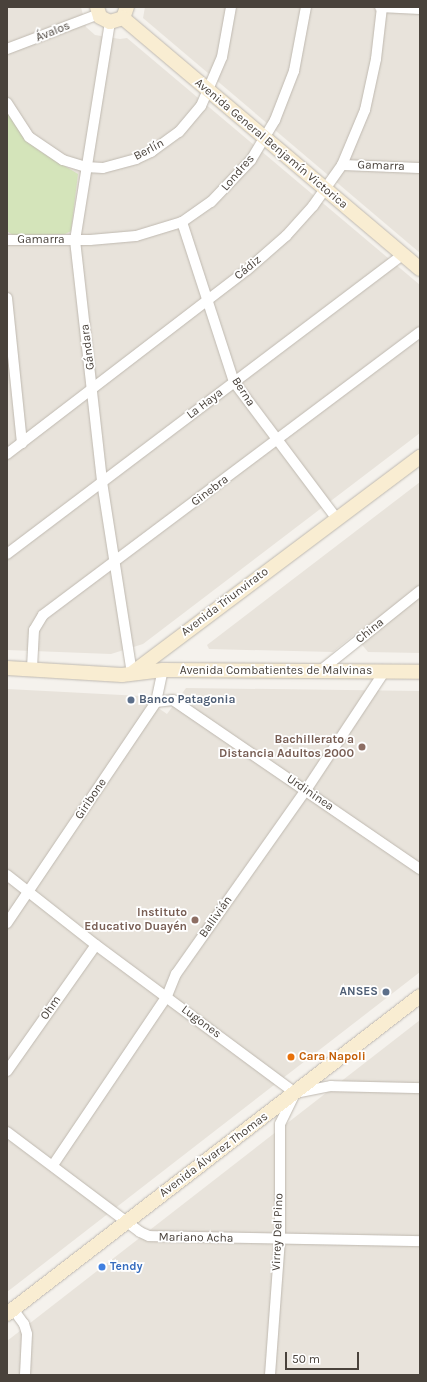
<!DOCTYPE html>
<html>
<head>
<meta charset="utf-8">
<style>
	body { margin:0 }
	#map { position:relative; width:427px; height:1382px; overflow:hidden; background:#f5f2ed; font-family:Karla,sans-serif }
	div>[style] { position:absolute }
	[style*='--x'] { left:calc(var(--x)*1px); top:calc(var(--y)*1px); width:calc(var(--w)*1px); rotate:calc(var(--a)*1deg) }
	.residential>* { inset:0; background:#e8e3db }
	.green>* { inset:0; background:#d4e4ba }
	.roads { filter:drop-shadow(0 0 1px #bfb9b0) drop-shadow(0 0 1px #bfb9b0) }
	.street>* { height:10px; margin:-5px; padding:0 5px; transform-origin:5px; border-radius:5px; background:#fff }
	.secondary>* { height:14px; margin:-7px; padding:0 7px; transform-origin:7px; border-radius:7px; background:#f9edd2 }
	.dots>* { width:11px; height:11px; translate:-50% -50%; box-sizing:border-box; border:2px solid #fff; border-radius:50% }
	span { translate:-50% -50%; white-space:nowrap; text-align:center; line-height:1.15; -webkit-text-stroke:3.5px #fff; paint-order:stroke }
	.street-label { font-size:12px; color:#49423b }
	.service-label { font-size:12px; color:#4e5e75; font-weight:700 }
	.left { translate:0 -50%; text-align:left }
	.right { translate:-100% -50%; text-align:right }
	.education-label { font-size:12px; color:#785e54; font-weight:700 }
	.food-label { font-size:12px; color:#c56008; font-weight:700 }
	.shop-label { font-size:12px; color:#366cbe; font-weight:700 }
	.frame { position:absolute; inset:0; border:8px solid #49423b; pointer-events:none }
	.scale { position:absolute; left:285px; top:1352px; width:74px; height:18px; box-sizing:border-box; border:2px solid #49423b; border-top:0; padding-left:5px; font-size:12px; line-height:14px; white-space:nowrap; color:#49423b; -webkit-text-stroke:3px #fff; paint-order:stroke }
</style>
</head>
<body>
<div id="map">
	<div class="residential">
		<div style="clip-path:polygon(7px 7px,81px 7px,86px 27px,95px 35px,120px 39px,127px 38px,420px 285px,420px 433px,143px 644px,111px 654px,7px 650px)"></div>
		<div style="clip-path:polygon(145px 7px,420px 7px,420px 253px,143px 18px)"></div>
		<div style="clip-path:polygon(420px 482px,420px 653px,368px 652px,354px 635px,333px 652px,209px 649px,207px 645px)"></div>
		<div style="clip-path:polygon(186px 688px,420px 691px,420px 972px,7px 1292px,7px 689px,141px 696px,167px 714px)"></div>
		<div style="clip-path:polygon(420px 1020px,420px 1375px,7px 1375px,7px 1341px)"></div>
	</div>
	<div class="green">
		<div style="clip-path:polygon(7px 111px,38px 150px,78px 174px,71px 231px,65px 234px,14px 236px,7px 231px)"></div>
	</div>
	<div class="roads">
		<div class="street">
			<div style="--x:380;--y:7;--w:40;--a:2.9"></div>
			<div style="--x:110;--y:22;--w:221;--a:99.1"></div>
			<div style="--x:75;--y:240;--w:244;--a:83.6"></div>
			<div style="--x:102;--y:482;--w:193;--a:81.1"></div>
			<div style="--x:7;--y:49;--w:98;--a:-20.8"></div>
			<div style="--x:7;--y:103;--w:40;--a:57.1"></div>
			<div style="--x:29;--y:137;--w:41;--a:34.1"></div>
			<div style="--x:63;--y:160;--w:24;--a:17"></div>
			<div style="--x:86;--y:167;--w:17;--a:3"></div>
			<div style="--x:103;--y:168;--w:34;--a:-15"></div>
			<div style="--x:136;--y:159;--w:17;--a:-25"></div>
			<div style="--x:151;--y:152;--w:34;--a:-36"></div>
			<div style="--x:179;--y:132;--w:34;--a:-50"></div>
			<div style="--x:201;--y:106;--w:53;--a:-66.8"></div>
			<div style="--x:222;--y:57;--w:51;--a:-79.8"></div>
			<div style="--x:342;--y:165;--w:78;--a:2.2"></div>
			<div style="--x:182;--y:222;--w:168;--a:72"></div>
			<div style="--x:234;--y:382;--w:171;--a:53.1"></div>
			<div style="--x:7;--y:240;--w:83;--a:0"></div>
			<div style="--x:90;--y:240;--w:46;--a:-5"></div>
			<div style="--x:136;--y:236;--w:48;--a:-16.9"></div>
			<div style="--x:182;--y:222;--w:35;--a:-35"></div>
			<div style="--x:211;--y:202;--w:58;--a:-46.4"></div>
			<div style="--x:251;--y:160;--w:47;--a:-59"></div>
			<div style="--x:275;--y:120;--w:53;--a:-68.8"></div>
			<div style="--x:294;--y:71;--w:65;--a:-79.4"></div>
			<div style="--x:7;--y:298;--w:146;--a:84.1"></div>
			<div style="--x:7;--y:454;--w:302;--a:-37.5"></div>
			<div style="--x:247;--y:270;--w:52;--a:-41.1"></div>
			<div style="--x:286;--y:236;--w:40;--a:-48"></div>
			<div style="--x:313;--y:206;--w:50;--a:-54.7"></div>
			<div style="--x:342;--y:165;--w:60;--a:-67.3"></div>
			<div style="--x:365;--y:110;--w:52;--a:-77.8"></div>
			<div style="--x:376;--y:59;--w:52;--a:-83.4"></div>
			<div style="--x:7;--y:554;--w:496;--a:-37.1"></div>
			<div style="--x:32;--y:668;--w:38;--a:-87"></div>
			<div style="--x:34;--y:630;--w:17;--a:-59"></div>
			<div style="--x:43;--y:615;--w:471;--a:-36.9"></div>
			<div style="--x:320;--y:671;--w:128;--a:-38.7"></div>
			<div style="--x:156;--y:702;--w:17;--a:-7"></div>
			<div style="--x:173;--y:700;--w:299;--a:34.4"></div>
			<div style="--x:7;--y:875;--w:113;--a:38.2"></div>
			<div style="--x:96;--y:945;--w:248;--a:36.6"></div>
			<div style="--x:295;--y:1093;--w:37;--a:-11"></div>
			<div style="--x:331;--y:1086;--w:89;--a:1.3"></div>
			<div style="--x:7;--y:923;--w:267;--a:-56"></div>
			<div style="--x:156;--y:702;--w:33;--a:-78"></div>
			<div style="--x:7;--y:1071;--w:154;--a:-54.8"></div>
			<div style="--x:7;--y:1132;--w:166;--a:36.9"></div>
			<div style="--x:140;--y:1232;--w:10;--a:24"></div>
			<div style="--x:149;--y:1236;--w:271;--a:1.1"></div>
			<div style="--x:53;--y:1165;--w:204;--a:-56"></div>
			<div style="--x:167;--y:996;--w:24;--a:-68"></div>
			<div style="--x:176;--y:974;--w:225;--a:-54.8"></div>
			<div style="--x:306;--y:790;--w:141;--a:-56.5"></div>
			<div style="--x:13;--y:1309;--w:19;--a:54"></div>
			<div style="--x:24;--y:1324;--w:10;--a:73"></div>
			<div style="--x:27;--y:1334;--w:41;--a:92.8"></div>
			<div style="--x:270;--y:1375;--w:136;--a:-85.8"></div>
			<div style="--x:280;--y:1239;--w:115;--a:-90"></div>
			<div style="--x:280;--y:1124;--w:34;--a:-64"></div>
		</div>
		<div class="secondary">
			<div style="--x:97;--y:7;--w:10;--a:73"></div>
			<div style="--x:100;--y:17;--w:11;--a:27"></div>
			<div style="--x:110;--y:22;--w:14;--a:-17"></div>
			<div style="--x:123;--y:18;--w:12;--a:-70"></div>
			<div style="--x:123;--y:18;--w:389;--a:40.2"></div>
			<div style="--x:7;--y:668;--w:115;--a:3.5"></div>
			<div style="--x:122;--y:675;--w:41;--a:-7"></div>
			<div style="--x:163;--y:670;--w:257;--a:0.4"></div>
			<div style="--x:132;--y:673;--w:360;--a:-36.9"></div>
			<div style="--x:7;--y:1314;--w:521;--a:-37.6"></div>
		</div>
	</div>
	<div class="dots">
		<div style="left:131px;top:700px;background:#5c6f8a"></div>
		<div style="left:362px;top:747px;background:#8d6e63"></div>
		<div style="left:195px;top:920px;background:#8d6e63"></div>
		<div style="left:386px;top:992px;background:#5c6f8a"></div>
		<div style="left:291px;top:1057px;background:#e8710a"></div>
		<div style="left:102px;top:1267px;background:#3f7fe0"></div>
	</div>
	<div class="street-label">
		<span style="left:53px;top:32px;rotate:-22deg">Ávalos</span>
		<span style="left:271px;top:144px;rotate:40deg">Avenida General Benjamín Victorica</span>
		<span style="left:149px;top:150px;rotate:-28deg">Berlín</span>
		<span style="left:381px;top:166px;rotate:2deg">Gamarra</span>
		<span style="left:238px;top:173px;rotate:-49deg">Londres</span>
		<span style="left:41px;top:240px">Gamarra</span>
		<span style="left:248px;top:268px;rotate:-39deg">Cádiz</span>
		<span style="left:88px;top:347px;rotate:-97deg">Gándara</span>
		<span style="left:243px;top:392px;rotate:57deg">Berna</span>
		<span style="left:205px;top:404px;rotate:-37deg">La Haya</span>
		<span style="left:210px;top:491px;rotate:-37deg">Ginebra</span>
		<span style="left:225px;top:602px;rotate:-37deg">Avenida Triunvirato</span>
		<span style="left:370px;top:631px;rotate:-39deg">China</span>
		<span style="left:276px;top:671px">Avenida Combatientes de Malvinas</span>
		<span style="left:310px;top:793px;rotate:34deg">Urdininea</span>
		<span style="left:91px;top:799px;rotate:-56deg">Giribone</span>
		<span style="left:216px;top:917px;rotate:-55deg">Ballivián</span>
		<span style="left:51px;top:1008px;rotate:-55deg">Ohm</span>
		<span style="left:201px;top:1022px;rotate:37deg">Lugones</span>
		<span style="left:214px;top:1155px;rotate:-37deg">Avenida Álvarez Thomas</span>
		<span style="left:278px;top:1232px;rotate:-88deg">Virrey Del Pino</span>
		<span style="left:196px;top:1238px;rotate:1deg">Mariano Acha</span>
	</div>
	<div class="service-label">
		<span class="left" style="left:139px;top:700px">Banco Patagonia</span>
		<span class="right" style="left:378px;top:992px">ANSES</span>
	</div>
	<div class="education-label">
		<span class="right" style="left:354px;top:747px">Bachillerato a<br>Distancia Adultos 2000</span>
		<span class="right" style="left:187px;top:920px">Instituto<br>Educativo Duayén</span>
	</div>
	<div class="food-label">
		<span class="left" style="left:299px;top:1057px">Cara Napoli</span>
	</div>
	<div class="shop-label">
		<span class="left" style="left:110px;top:1267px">Tendy</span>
	</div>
	<div class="frame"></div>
	<div class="scale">50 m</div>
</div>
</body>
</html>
